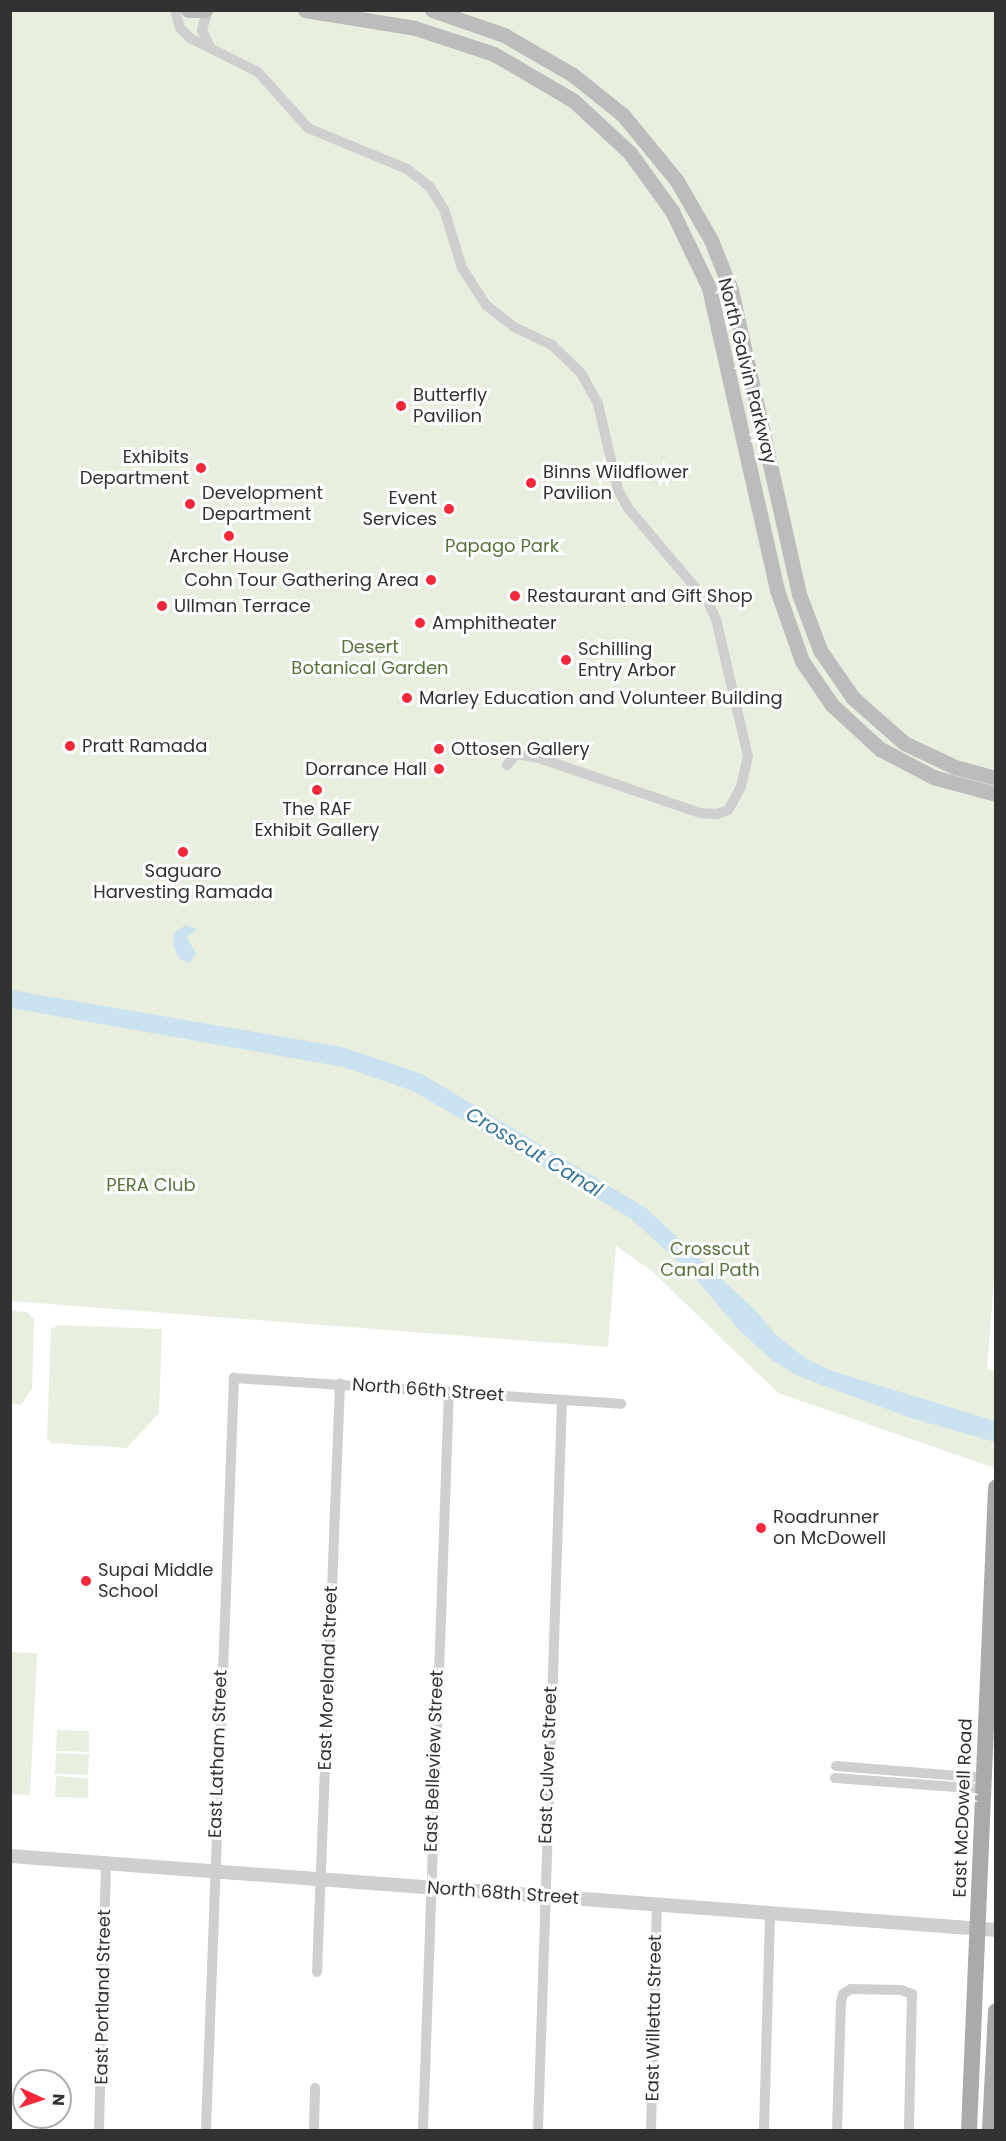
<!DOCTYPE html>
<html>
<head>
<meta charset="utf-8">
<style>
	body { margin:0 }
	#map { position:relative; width:1006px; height:2141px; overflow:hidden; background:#fff; font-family:Poppins,sans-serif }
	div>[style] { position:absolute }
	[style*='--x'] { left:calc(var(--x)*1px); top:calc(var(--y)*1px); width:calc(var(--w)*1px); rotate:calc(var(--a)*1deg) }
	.green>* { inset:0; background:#e8efdf }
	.water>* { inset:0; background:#cbe2f0 }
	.minor>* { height:10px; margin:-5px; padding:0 5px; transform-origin:5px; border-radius:5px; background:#cfcfcf }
	.tertiary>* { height:14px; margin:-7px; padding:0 7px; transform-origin:7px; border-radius:7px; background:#cfcfcf }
	.secondary>* { height:15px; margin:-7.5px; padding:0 7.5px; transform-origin:7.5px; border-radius:7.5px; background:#bcbcbc }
	.primary>* { height:16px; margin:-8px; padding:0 8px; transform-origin:8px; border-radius:8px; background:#aaa }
	.dots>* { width:16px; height:16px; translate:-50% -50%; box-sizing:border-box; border:3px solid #fff; border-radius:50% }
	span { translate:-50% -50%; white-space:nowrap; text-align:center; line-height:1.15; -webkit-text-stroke:6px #fff; paint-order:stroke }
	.street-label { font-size:18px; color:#323232 }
	.poi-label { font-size:18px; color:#323232 }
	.left { translate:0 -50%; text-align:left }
	.right { translate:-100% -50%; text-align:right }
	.park-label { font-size:18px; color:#56733a }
	.water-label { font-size:20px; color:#37779d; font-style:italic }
	.frame { position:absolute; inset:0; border:12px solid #323232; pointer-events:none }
	.north { position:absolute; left:12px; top:2069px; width:60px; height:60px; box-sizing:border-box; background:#fff; border:2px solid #adadad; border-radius:50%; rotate:93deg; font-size:16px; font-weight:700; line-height:24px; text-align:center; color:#323232 }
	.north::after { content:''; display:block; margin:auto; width:21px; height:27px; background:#f5283b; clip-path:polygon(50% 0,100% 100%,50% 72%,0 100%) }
</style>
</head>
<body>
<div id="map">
	<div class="green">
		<div style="clip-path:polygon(11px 11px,995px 11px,996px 1256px,987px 1369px,995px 1371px,995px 1468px,778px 1393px,652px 1271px,616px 1246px,608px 1347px,11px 1301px)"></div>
		<div style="clip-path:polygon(10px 1311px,27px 1312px,34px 1319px,32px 1389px,21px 1405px,11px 1403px)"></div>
		<div style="clip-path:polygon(59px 1325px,162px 1329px,159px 1413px,127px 1448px,51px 1443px,47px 1438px,51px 1329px)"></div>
		<div style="clip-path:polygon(11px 1652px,37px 1653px,30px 1795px,11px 1794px)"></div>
		<div style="clip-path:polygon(57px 1730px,89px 1731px,89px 1752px,56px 1751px)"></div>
		<div style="clip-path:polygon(56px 1753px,89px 1754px,88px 1775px,55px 1774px)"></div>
		<div style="clip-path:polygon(56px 1776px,88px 1778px,88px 1798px,55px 1797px)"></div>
	</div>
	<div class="water">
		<div style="clip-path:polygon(186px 925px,197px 929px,187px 937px,196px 954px,189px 963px,179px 959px,173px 944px,175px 932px)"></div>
		<div style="clip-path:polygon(11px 990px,342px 1047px,422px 1074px,646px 1208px,757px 1312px,776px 1335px,805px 1358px,832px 1371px,995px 1421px,995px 1442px,911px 1418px,798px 1376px,772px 1360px,738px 1329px,692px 1274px,630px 1218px,413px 1091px,343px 1067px,11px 1008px)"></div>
	</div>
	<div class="minor">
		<div style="--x:175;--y:10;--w:19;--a:74"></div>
		<div style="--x:180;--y:28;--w:14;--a:45"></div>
		<div style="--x:190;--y:38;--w:76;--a:26.6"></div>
		<div style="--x:258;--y:72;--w:75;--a:48.2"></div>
		<div style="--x:308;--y:128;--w:107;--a:22.5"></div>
		<div style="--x:407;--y:169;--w:29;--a:38"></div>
		<div style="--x:430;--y:187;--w:26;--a:58"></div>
		<div style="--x:444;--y:209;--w:62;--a:73"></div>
		<div style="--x:462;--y:268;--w:44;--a:57"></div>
		<div style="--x:486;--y:305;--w:36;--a:38"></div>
		<div style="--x:514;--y:327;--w:42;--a:25.3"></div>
		<div style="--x:552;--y:345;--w:40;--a:44"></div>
		<div style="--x:581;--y:373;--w:35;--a:61"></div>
		<div style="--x:598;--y:404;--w:88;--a:76.9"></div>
		<div style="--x:618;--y:490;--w:21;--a:61"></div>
		<div style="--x:628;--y:508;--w:126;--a:49.8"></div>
		<div style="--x:709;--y:604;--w:17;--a:65"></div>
		<div style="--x:716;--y:619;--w:141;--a:76.9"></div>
		<div style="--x:748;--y:756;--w:32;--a:103"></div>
		<div style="--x:741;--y:787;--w:26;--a:119"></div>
		<div style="--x:728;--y:810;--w:12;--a:160"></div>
		<div style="--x:717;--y:814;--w:17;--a:-177"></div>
		<div style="--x:700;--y:813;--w:167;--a:-161.1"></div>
		<div style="--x:208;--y:10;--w:21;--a:107"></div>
		<div style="--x:202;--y:30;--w:19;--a:65"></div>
		<div style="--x:507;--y:765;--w:14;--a:-51"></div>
		<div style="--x:516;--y:754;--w:23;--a:10"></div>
		<div style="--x:836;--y:1766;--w:148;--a:4.6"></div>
		<div style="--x:835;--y:1778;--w:148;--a:4.3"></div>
		<div style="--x:317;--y:1972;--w:589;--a:-87.76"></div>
		<div style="--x:99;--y:2130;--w:267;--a:-88.5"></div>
		<div style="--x:206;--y:2130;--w:753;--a:-87.87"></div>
		<div style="--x:234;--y:1378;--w:388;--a:3.8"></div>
		<div style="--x:314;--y:2130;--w:42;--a:-88.6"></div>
		<div style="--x:423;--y:2130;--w:739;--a:-87.99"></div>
		<div style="--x:538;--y:2130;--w:730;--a:-88.12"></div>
		<div style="--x:651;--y:2130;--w:225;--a:-88.5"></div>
		<div style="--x:764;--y:2130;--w:217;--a:-88.4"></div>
		<div style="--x:837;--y:2130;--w:127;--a:-88.2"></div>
		<div style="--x:841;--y:2003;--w:9;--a:-77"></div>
		<div style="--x:843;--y:1994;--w:9;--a:-32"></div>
		<div style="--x:851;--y:1989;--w:50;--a:1.1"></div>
		<div style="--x:901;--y:1990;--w:12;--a:20"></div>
		<div style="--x:912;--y:1994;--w:136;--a:91.3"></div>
	</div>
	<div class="tertiary">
		<div style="--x:10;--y:1856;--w:989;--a:4.29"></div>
	</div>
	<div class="secondary">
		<div style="--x:188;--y:10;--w:17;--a:0"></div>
		<div style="--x:305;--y:10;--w:111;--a:9.3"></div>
		<div style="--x:415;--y:28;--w:83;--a:18.2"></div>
		<div style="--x:494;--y:54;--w:93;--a:30.4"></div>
		<div style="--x:574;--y:101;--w:76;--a:42.9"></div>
		<div style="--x:630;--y:153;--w:72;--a:54.1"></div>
		<div style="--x:672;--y:211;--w:85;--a:64.3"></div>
		<div style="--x:709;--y:288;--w:310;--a:77.3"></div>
		<div style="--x:777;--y:590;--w:75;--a:70.6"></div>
		<div style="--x:802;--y:661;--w:53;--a:55.7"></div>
		<div style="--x:832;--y:705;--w:65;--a:42.5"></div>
		<div style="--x:880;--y:749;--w:60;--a:27.8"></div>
		<div style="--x:933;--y:777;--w:65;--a:15.1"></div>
		<div style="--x:432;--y:10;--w:76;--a:19.1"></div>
		<div style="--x:504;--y:35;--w:80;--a:30.1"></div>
		<div style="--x:573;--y:75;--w:64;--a:38.7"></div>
		<div style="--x:623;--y:115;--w:85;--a:50.7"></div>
		<div style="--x:677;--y:181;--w:68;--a:60"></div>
		<div style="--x:711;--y:240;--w:54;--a:68.2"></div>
		<div style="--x:731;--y:290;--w:312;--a:77.4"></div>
		<div style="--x:799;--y:594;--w:60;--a:69.4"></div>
		<div style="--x:820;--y:650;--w:58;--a:55.5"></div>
		<div style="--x:853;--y:698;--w:68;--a:41.4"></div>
		<div style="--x:904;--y:743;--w:56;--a:25.2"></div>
		<div style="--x:955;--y:767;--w:42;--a:15"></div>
	</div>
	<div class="primary">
		<div style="--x:969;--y:2130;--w:643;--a:-87.59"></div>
		<div style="--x:990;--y:2130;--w:119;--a:-87.1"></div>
	</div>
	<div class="dots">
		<div style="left:401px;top:406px;background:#f5283b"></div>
		<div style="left:201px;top:468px;background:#f5283b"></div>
		<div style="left:531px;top:483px;background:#f5283b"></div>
		<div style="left:190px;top:504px;background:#f5283b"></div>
		<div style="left:449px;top:509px;background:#f5283b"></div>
		<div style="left:229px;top:536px;background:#f5283b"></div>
		<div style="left:431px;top:580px;background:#f5283b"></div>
		<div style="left:515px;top:596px;background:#f5283b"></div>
		<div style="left:162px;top:606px;background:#f5283b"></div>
		<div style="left:420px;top:623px;background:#f5283b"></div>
		<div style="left:566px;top:660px;background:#f5283b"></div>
		<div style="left:407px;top:698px;background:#f5283b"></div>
		<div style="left:70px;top:746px;background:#f5283b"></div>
		<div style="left:439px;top:749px;background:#f5283b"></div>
		<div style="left:439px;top:769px;background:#f5283b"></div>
		<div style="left:317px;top:790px;background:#f5283b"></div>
		<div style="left:183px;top:852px;background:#f5283b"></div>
		<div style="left:761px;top:1528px;background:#f5283b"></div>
		<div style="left:86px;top:1581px;background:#f5283b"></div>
	</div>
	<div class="street-label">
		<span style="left:747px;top:371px;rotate:76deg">North Galvin Parkway</span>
		<span style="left:428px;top:1390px;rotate:4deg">North 66th Street</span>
		<span style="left:328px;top:1678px;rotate:-88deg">East Moreland Street</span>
		<span style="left:218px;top:1754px;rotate:-88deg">East Latham Street</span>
		<span style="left:434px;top:1761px;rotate:-88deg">East Belleview Street</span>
		<span style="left:548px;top:1765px;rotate:-88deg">East Culver Street</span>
		<span style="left:963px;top:1808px;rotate:-88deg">East McDowell Road</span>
		<span style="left:503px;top:1893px;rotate:4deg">North 68th Street</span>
		<span style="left:103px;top:1997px;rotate:-89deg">East Portland Street</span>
		<span style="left:654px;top:2018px;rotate:-89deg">East Willetta Street</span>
	</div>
	<div class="poi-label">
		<span class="left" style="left:413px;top:406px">Butterfly<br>Pavilion</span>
		<span class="right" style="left:189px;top:468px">Exhibits<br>Department</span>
		<span class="left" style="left:543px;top:483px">Binns Wildflower<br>Pavilion</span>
		<span class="left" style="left:202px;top:504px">Development<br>Department</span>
		<span class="right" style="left:437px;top:509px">Event<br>Services</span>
		<span style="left:229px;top:556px">Archer House</span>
		<span class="right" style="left:419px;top:580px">Cohn Tour Gathering Area</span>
		<span class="left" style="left:527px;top:596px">Restaurant and Gift Shop</span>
		<span class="left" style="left:174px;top:606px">Ullman Terrace</span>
		<span class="left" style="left:432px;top:623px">Amphitheater</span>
		<span class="left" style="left:578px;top:660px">Schilling<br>Entry Arbor</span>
		<span class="left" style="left:419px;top:698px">Marley Education and Volunteer Building</span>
		<span class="left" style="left:82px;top:746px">Pratt Ramada</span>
		<span class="left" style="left:451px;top:749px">Ottosen Gallery</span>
		<span class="right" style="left:427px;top:769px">Dorrance Hall</span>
		<span style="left:317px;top:820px">The RAF<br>Exhibit Gallery</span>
		<span style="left:183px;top:882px">Saguaro<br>Harvesting Ramada</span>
		<span class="left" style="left:773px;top:1528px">Roadrunner<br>on McDowell</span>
		<span class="left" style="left:98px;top:1581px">Supai Middle<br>School</span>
	</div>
	<div class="park-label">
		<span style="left:502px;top:546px">Papago Park</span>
		<span style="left:370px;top:658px">Desert<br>Botanical Garden</span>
		<span style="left:151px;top:1185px">PERA Club</span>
		<span style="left:710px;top:1260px">Crosscut<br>Canal Path</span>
	</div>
	<div class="water-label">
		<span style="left:534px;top:1152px;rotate:31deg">Crosscut Canal</span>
	</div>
	<div class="frame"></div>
	<div class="north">N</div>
</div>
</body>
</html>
